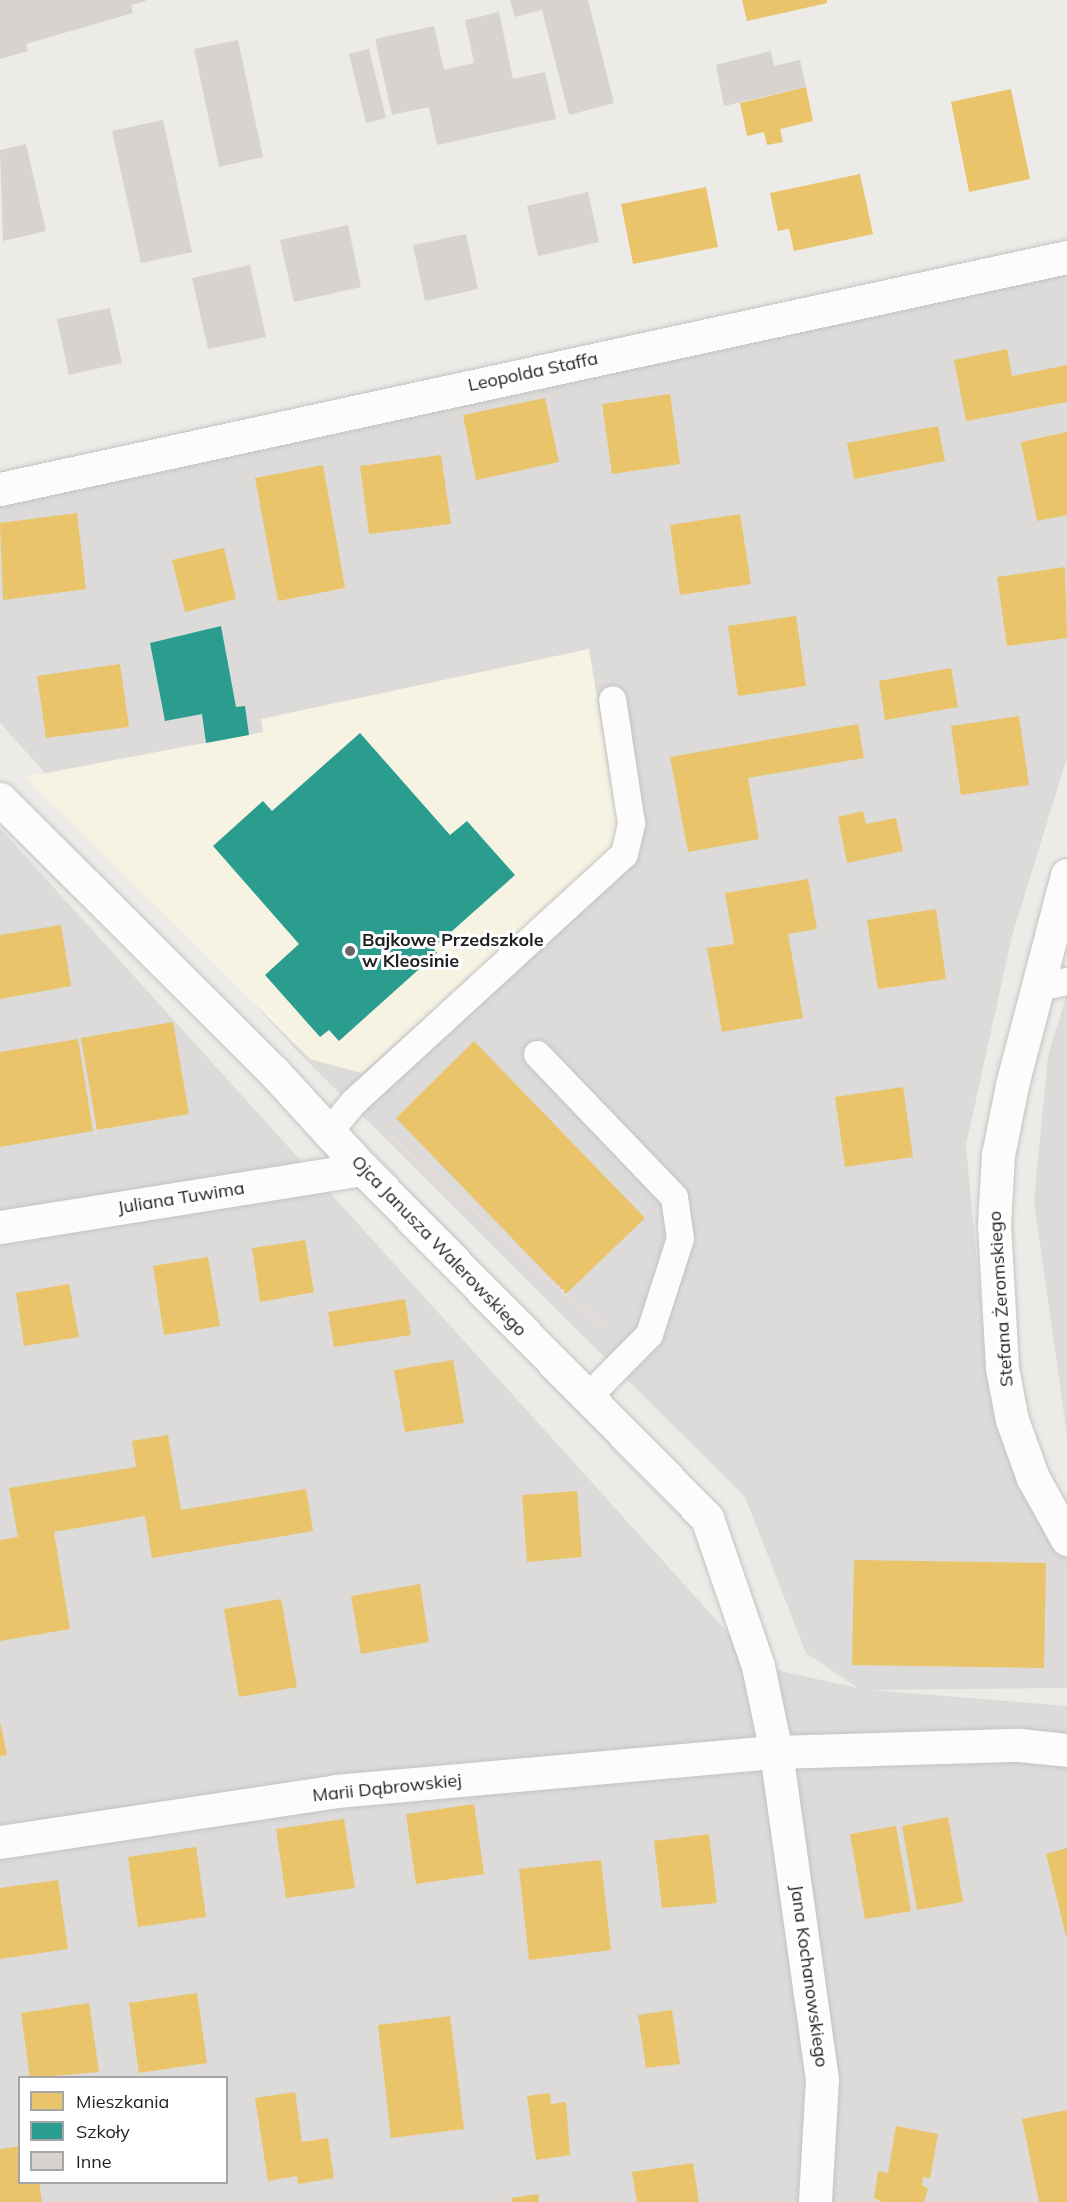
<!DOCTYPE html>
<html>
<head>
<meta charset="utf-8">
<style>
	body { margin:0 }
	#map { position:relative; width:1067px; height:2202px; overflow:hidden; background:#edebe8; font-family:Mulish,sans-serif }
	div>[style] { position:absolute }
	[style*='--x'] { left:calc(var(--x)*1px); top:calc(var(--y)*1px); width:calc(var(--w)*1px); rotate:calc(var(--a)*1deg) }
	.residential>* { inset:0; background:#dcdbd9 }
	.education>* { inset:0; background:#f7f3e3 }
	.homes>* { inset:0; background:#e9c46a }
	.schools>* { inset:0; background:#2a9d8f }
	.building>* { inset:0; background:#d6d3d0 }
	.path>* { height:4px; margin-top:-2px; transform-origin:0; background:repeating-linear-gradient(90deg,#ecd9da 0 3px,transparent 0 6px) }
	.roads { filter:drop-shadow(0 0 2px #c4c3c2) drop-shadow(0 0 2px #c4c3c2) }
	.service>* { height:27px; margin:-13.5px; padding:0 13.5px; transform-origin:13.5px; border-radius:13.5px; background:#fcfcfc }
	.minor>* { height:33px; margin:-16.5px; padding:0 16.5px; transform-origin:16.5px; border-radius:16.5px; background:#fcfcfc }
	.tertiary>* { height:33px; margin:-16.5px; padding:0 16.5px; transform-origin:16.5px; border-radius:16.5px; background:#fcfcfc }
	.dots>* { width:16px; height:16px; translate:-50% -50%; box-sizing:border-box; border:3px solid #fff; border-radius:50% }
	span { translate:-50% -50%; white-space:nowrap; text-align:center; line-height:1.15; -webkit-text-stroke:6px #fff; paint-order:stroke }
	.street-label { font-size:18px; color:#1f1f1f }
	.poi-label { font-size:18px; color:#1f1f1f; font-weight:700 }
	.left { translate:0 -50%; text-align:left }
	.legend { position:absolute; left:18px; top:2076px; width:210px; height:108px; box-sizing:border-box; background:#fff; border:2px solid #a5a5a5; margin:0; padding:8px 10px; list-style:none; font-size:18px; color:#1f1f1f }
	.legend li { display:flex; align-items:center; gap:12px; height:30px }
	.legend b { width:30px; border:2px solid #a5a5a5 }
</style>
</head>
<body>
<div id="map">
	<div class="residential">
		<div style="clip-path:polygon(evenodd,1067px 241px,1067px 758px,1012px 936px,966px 1145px,989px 1390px,1011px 1454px,1067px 1554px,1067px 1688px,871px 1690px,1067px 1706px,1067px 2202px,0 2202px,0 828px,758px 1666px,858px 1688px,806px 1653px,745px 1497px,294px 1048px,0 723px,0 480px,1067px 241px,20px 2078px,226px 2078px,226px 2182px,20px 2182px,20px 2078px)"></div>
		<div style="clip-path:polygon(1067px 994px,1067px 1435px,1034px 1201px,1048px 1056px)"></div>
	</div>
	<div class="education">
		<div style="clip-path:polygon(589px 649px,621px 844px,362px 1073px,310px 1059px,25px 777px,263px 732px,261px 719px)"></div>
	</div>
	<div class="homes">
		<div style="clip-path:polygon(742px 0,827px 0,827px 3px,747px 21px)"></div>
		<div style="clip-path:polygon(806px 87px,813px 121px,780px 129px,783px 142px,767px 145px,764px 132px,747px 136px,740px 103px)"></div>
		<div style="clip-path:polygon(1011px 89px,1030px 179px,969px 192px,951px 102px)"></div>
		<div style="clip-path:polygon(860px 174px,873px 234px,794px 251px,789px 229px,778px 231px,770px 193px)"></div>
		<div style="clip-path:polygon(706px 187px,718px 247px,633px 264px,621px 204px)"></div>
		<div style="clip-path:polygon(1007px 349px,1012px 376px,1067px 365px,1067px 402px,966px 421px,954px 360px)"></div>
		<div style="clip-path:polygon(670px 394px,680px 464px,612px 474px,602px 404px)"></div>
		<div style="clip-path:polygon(545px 398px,559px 462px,476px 480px,463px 415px)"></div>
		<div style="clip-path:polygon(938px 426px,945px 461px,854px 479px,847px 443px)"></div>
		<div style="clip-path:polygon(1067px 432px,1067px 515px,1037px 521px,1021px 442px)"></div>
		<div style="clip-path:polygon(441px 455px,451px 524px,369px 534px,360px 466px)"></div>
		<div style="clip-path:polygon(323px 465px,345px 588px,278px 601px,255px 478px)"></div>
		<div style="clip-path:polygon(77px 513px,86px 589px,3px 600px,0 523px)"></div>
		<div style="clip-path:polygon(740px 514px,751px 584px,680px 595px,670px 525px)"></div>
		<div style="clip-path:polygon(224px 548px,236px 599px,185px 612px,172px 560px)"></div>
		<div style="clip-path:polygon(1065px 567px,1067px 638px,1007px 646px,997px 577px)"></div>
		<div style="clip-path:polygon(796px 616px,806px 686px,738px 696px,728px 626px)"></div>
		<div style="clip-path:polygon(120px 664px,129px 727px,46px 738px,37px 676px)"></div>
		<div style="clip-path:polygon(951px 668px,958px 707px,885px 720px,879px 681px)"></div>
		<div style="clip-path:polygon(1019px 716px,1029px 785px,961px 795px,951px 726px)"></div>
		<div style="clip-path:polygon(858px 724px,864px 758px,748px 778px,759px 839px,688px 852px,670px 757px)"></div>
		<div style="clip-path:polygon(863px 811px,866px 824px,896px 818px,903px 851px,847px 863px,838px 817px)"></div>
		<div style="clip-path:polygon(808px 879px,817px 929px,788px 934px,803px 1018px,722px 1032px,707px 948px,734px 944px,725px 893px)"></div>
		<div style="clip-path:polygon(936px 909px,946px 979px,878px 989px,867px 920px)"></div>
		<div style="clip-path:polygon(61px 925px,71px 986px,0 999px,0 935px)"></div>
		<div style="clip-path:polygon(173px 1022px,189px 1114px,97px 1130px,81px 1038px)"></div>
		<div style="clip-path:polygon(78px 1039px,93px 1131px,0 1147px,0 1052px)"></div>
		<div style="clip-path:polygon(474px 1041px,645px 1218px,566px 1294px,396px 1118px)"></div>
		<div style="clip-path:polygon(903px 1087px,913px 1157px,845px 1167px,835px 1097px)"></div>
		<div style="clip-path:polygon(305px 1240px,314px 1292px,260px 1302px,252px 1248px)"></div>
		<div style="clip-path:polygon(208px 1257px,220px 1326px,164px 1335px,153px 1266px)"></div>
		<div style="clip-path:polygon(69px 1284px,79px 1337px,24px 1346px,16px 1293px)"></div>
		<div style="clip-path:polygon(405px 1299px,411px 1335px,334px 1347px,328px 1312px)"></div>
		<div style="clip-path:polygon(453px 1360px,464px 1423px,405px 1432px,394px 1370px)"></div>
		<div style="clip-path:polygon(168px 1435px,181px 1510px,306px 1489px,313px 1531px,152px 1558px,145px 1516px,54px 1532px,70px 1629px,0 1641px,0 1540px,18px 1537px,9px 1488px,136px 1467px,132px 1441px)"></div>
		<div style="clip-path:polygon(577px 1491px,582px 1557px,527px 1562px,522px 1495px)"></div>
		<div style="clip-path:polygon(854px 1560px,1046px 1563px,1044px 1668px,852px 1665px)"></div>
		<div style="clip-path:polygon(420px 1584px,429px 1642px,361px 1654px,351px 1596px)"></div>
		<div style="clip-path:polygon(281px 1599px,297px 1687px,239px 1697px,224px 1609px)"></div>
		<div style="clip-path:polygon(0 1721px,7px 1755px,0 1756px)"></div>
		<div style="clip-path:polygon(474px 1804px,484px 1874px,416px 1884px,406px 1814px)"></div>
		<div style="clip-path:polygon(948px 1817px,963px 1902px,917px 1910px,902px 1826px)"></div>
		<div style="clip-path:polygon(344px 1819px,355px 1888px,286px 1898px,276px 1829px)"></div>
		<div style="clip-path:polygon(896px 1826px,911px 1911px,865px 1919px,850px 1834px)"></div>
		<div style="clip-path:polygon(709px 1834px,717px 1903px,662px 1908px,654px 1841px)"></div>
		<div style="clip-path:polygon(196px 1847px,206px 1917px,138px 1927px,128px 1857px)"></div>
		<div style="clip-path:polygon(1067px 1848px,1067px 1936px,1066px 1936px,1046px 1854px)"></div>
		<div style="clip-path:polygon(601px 1860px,611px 1950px,529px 1960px,519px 1869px)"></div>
		<div style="clip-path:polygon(58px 1880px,68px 1949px,0 1959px,0 1888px)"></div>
		<div style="clip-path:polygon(197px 1993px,207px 2063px,139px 2073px,129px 2003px)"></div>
		<div style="clip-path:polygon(89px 2003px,99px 2072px,30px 2078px,21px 2013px)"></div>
		<div style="clip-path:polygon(672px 2010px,680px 2064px,646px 2068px,638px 2015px)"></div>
		<div style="clip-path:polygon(450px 2016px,464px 2129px,391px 2138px,378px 2025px)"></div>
		<div style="clip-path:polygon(295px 2092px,302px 2142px,328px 2138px,334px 2178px,298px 2184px,297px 2176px,268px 2181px,255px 2098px)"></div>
		<div style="clip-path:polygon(550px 2093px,551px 2104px,566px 2102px,570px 2155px,536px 2160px,527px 2096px)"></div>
		<div style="clip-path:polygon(1067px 2110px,1067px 2202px,1039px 2202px,1022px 2119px)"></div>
		<div style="clip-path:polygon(896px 2126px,938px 2134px,930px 2178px,923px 2177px,922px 2185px,928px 2189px,924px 2202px,882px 2202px,874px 2198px,878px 2171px,888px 2173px)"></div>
		<div style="clip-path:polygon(20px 2146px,20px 2182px,39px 2182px,42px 2202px,0 2202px,0 2149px)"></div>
		<div style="clip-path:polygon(693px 2163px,699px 2202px,637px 2202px,632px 2172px)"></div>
		<div style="clip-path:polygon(538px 2194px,539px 2202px,512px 2202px,511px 2198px)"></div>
	</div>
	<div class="schools">
		<div style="clip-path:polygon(221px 626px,236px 707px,245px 706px,249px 735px,206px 743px,202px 714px,165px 721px,150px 643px)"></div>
		<div style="clip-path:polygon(360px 733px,450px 835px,467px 821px,515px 875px,433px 948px,437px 953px,339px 1041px,329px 1030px,320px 1037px,265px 975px,299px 944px,213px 846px,263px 801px,272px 811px)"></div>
	</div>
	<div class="building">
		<div style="clip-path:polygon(0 0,145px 0,146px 1px,131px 5px,133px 13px,26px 44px,28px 51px,0 59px)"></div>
		<div style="clip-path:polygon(510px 0,588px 0,614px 103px,569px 115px,542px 10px,515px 17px)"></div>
		<div style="clip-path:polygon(499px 12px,513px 79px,545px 72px,556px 119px,437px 145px,429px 107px,392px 115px,375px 39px,434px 26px,444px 70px,474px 63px,465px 20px)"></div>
		<div style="clip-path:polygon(238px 40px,263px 157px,219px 167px,194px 49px)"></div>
		<div style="clip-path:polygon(369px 49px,386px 118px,366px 123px,349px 54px)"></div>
		<div style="clip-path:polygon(771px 51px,774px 66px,800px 60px,806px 87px,724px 106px,716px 65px)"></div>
		<div style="clip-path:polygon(163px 120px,192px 252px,141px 263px,112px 131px)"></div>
		<div style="clip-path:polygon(26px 144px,46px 231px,3px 241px,0 150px)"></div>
		<div style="clip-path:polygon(588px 192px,599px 242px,538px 256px,527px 206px)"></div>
		<div style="clip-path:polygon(348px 225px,361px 287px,294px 302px,280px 240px)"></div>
		<div style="clip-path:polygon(466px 234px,478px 289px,425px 301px,413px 245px)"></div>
		<div style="clip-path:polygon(250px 265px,266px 337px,208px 349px,192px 278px)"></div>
		<div style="clip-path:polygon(110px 308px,122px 363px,69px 375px,57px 319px)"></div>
	</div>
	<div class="path">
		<div style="--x:392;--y:1137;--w:286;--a:42.2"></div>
	</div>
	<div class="roads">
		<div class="service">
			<div style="--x:1038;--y:987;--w:30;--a:-12"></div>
			<div style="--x:537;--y:1054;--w:198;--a:46.2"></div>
			<div style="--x:674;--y:1197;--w:41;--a:81.7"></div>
			<div style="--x:680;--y:1238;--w:101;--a:107.9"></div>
			<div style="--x:649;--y:1334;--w:88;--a:134.5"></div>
			<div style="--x:328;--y:1132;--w:39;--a:-50"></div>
			<div style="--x:353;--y:1102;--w:367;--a:-42.5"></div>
			<div style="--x:624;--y:854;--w:32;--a:-77"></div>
			<div style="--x:631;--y:823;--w:125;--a:-98.7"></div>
		</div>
		<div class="minor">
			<div style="--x:0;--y:489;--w:1092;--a:-12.27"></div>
			<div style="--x:0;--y:799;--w:387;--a:44.9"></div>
			<div style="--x:274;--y:1072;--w:132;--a:47.5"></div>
			<div style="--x:1067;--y:875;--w:217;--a:104.7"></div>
			<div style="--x:1012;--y:1085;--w:71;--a:101.3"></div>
			<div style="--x:998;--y:1155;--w:69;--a:93.3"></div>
			<div style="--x:994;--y:1224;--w:144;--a:86.8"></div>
			<div style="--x:1002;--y:1368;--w:53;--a:79.1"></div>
			<div style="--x:1012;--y:1420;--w:62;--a:70.1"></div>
			<div style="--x:1033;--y:1478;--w:70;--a:60.9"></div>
			<div style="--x:0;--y:1842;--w:340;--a:-8.6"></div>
			<div style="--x:336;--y:1791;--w:442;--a:-5.1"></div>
			<div style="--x:776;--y:1752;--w:330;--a:82"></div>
			<div style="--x:822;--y:2079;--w:123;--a:93.3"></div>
		</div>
		<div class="tertiary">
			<div style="--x:0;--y:1227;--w:368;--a:-9.1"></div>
			<div style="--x:363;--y:1169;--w:490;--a:45.4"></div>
			<div style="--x:707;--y:1518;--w:157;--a:71"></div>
			<div style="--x:758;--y:1666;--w:88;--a:78.2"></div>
			<div style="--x:776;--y:1752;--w:243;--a:-1.7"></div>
			<div style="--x:1019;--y:1745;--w:48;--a:5.9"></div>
		</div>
	</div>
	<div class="dots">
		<div style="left:350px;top:951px;background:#676665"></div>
	</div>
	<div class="street-label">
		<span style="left:533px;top:372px;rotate:-12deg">Leopolda Staffa</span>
		<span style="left:181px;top:1198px;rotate:-9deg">Juliana Tuwima</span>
		<span style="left:439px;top:1246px;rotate:46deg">Ojca Janusza Walerowskiego</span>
		<span style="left:1001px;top:1299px;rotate:-94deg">Stefana Żeromskiego</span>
		<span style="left:387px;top:1788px;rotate:-6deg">Marii Dąbrowskiej</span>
		<span style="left:809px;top:1976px;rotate:82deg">Jana Kochanowskiego</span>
	</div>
	<div class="poi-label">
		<span class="left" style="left:362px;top:951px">Bajkowe Przedszkole<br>w Kleosinie</span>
	</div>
	<ul class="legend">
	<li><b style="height:16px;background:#e9c46a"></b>Mieszkania</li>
	<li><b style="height:16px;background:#2a9d8f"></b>Szkoły</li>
	<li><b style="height:16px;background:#d6d3d0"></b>Inne</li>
	</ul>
</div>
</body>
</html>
